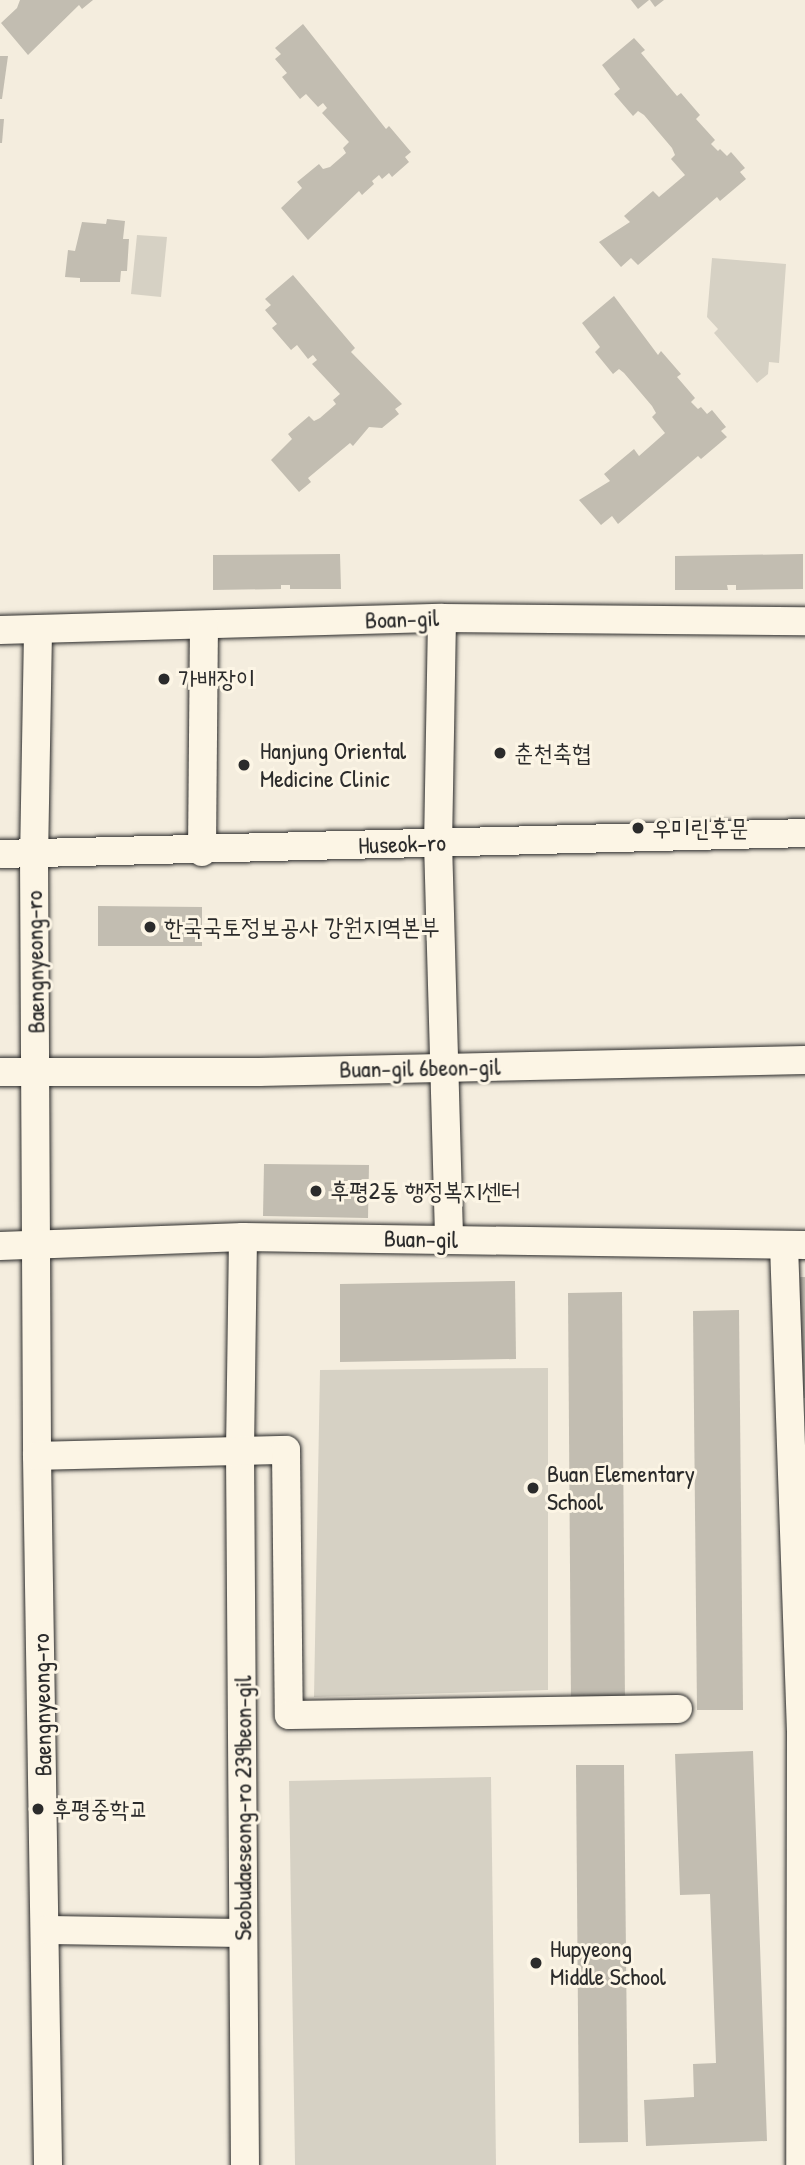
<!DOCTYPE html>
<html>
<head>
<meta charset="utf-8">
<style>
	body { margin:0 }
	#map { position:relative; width:805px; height:2165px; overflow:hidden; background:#f4edde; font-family:"Patrick Hand","Poor Story",sans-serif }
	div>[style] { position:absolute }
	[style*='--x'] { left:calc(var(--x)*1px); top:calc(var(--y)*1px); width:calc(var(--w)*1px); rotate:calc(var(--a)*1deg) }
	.green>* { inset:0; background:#d6d1c4 }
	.building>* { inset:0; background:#c2bdb1 }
	.roads { filter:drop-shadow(0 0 2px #2b2b2b) drop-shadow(0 0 2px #2b2b2b) }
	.minor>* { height:28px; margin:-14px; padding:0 14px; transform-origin:14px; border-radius:14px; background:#fcf5e5 }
	.dots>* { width:19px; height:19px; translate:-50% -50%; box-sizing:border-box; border:4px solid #fcf5e5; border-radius:50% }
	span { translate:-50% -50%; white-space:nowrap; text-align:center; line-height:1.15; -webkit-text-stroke:6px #fcf5e5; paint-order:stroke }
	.street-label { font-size:24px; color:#2b2b2b }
	.poi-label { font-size:24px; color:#2b2b2b }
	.left { translate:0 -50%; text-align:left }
</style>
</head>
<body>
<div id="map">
	<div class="green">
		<div style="clip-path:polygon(137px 235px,167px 237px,161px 297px,131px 294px)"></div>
		<div style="clip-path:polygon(712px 258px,786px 264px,779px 363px,769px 362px,768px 374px,757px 383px,714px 333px,718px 329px,707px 317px)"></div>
		<div style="clip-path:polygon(548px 1368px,548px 1690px,314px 1697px,320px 1370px)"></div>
		<div style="clip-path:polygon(491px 1777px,496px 2165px,295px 2165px,289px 1781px)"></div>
	</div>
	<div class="building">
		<div style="clip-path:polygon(20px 0,93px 0,82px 9px,79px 5px,28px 55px,1px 23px,17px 8px)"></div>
		<div style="clip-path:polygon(631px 0,649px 0,638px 9px)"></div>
		<div style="clip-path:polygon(650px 0,664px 0,655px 7px)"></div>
		<div style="clip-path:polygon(303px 24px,386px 129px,389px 126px,411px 152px,405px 157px,409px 162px,392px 177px,389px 173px,382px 179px,379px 175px,372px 181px,374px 184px,362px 195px,359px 191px,308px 240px,281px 208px,302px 188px,297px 182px,319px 164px,323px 169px,330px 167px,346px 153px,343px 148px,349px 142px,322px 113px,327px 108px,323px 103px,318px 107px,306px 94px,300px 99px,282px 77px,287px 73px,275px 59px,281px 54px,275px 48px)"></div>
		<div style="clip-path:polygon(634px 38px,645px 50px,641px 53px,677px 96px,681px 93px,700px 115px,696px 119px,715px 140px,711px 144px,718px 151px,720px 149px,727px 156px,731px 152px,745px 168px,740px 172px,746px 179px,720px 201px,717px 197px,638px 265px,631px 258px,621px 267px,599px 242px,630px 222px,624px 216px,653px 191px,659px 197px,685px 175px,671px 159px,675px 155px,672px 148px,644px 115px,638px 111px,633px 116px,614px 94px,620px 89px,602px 65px)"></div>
		<div style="clip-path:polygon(0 56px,8px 56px,2px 99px,0 99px)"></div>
		<div style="clip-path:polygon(0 119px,4px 119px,2px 143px,0 143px)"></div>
		<div style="clip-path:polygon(107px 219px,125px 221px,123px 239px,129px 239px,127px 271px,121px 271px,120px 282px,80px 282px,80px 278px,65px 277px,68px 250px,75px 251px,82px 222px,106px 224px)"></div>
		<div style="clip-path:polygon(293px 275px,355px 348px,351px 352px,402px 404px,395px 409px,399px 414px,382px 428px,369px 427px,353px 446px,350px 443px,308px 478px,311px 482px,299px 492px,271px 460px,292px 439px,288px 434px,309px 416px,314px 421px,320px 418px,336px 404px,333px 400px,340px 394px,312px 364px,317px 360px,313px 355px,308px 359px,297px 345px,291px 350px,272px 328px,277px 324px,265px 310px,271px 305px,265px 299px)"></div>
		<div style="clip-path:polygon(614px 296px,658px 355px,661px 351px,681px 374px,677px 377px,695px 398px,691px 402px,698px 409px,701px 407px,707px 414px,712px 410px,726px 427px,721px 431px,727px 437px,701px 459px,698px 456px,618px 524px,612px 516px,601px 525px,579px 500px,610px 481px,604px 474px,634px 449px,639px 456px,665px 433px,652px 417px,656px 413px,652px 406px,624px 373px,619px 369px,613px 374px,595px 352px,600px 347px,582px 323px)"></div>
		<div style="clip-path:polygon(340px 554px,341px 589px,290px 589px,290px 585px,281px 585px,281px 589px,213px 590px,213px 555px)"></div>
		<div style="clip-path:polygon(803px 554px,803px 589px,736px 590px,736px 585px,727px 585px,728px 590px,675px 590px,675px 556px)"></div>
		<div style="clip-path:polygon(98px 906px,202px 907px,202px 946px,98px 946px)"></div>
		<div style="clip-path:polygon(264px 1164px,369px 1165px,368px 1218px,263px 1216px)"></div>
		<div style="clip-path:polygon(800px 1277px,805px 1277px,805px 1398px,800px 1398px)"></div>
		<div style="clip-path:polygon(515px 1281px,516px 1359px,340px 1362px,340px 1284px)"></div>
		<div style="clip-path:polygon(622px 1292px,625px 1705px,571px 1705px,568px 1293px)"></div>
		<div style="clip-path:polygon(739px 1310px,743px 1710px,697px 1710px,693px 1311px)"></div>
		<div style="clip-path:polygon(753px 1751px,767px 2141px,646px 2146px,644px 2100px,694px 2097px,693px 2064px,716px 2063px,710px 1894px,680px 1895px,675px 1754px)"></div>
		<div style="clip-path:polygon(576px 1765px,624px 1765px,628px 2142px,579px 2143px)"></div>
	</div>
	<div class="roads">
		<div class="minor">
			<div style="--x:442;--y:618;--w:224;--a:91"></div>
			<div style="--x:438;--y:842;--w:397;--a:88.4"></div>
			<div style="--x:0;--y:630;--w:442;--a:-1.6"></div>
			<div style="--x:442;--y:618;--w:363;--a:0.5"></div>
			<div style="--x:38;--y:631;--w:223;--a:91"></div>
			<div style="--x:34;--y:854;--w:602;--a:89.71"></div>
			<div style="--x:37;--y:1456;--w:709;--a:89.11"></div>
			<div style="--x:202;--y:852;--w:227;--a:-89.5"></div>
			<div style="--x:0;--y:854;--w:805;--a:-1.49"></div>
			<div style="--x:0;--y:1072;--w:259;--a:0"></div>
			<div style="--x:259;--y:1072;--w:546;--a:-1.26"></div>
			<div style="--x:243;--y:1237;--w:214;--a:90.8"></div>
			<div style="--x:240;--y:1451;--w:714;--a:89.6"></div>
			<div style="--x:784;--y:1245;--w:486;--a:88"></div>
			<div style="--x:801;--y:1731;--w:434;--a:90.1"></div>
			<div style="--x:0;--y:1246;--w:243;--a:-2.1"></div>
			<div style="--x:243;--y:1237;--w:562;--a:0.82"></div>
			<div style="--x:37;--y:1456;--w:249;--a:-1.4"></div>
			<div style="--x:286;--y:1450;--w:265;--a:89.4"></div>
			<div style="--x:289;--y:1715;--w:389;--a:-0.9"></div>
			<div style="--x:47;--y:1930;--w:196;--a:0.9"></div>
		</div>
	</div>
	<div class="dots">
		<div style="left:164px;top:679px;background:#2b2b2b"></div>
		<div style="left:500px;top:753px;background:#2b2b2b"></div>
		<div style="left:244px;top:765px;background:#2b2b2b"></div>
		<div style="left:638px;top:828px;background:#2b2b2b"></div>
		<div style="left:150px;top:927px;background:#2b2b2b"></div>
		<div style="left:316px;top:1191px;background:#2b2b2b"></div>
		<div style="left:533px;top:1488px;background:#2b2b2b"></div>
		<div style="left:38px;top:1809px;background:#2b2b2b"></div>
		<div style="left:536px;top:1963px;background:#2b2b2b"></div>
	</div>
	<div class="street-label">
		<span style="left:402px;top:619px;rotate:-2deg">Boan-gil</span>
		<span style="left:402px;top:844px;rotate:-2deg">Huseok-ro</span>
		<span style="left:35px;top:962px;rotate:-91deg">Baengnyeong-ro</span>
		<span style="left:420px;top:1068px;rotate:-1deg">Buan-gil 6beon-gil</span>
		<span style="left:421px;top:1239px;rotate:1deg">Buan-gil</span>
		<span style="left:42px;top:1705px;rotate:-91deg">Baengnyeong-ro</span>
		<span style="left:243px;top:1808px;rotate:-90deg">Seobudaeseong-ro 239beon-gil</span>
	</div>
	<div class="poi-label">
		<span class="left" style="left:178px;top:679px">가배장이</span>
		<span class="left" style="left:260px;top:765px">Hanjung Oriental<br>Medicine Clinic</span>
		<span class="left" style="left:514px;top:753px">춘천축협</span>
		<span class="left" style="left:652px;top:828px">우미린후문</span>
		<span class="left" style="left:164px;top:927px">한국국토정보공사 강원지역본부</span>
		<span class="left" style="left:330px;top:1191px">후평2동 행정복지센터</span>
		<span class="left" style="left:547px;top:1488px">Buan Elementary<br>School</span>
		<span class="left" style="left:52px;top:1809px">후평중학교</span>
		<span class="left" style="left:550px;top:1963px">Hupyeong<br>Middle School</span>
	</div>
</div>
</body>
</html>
